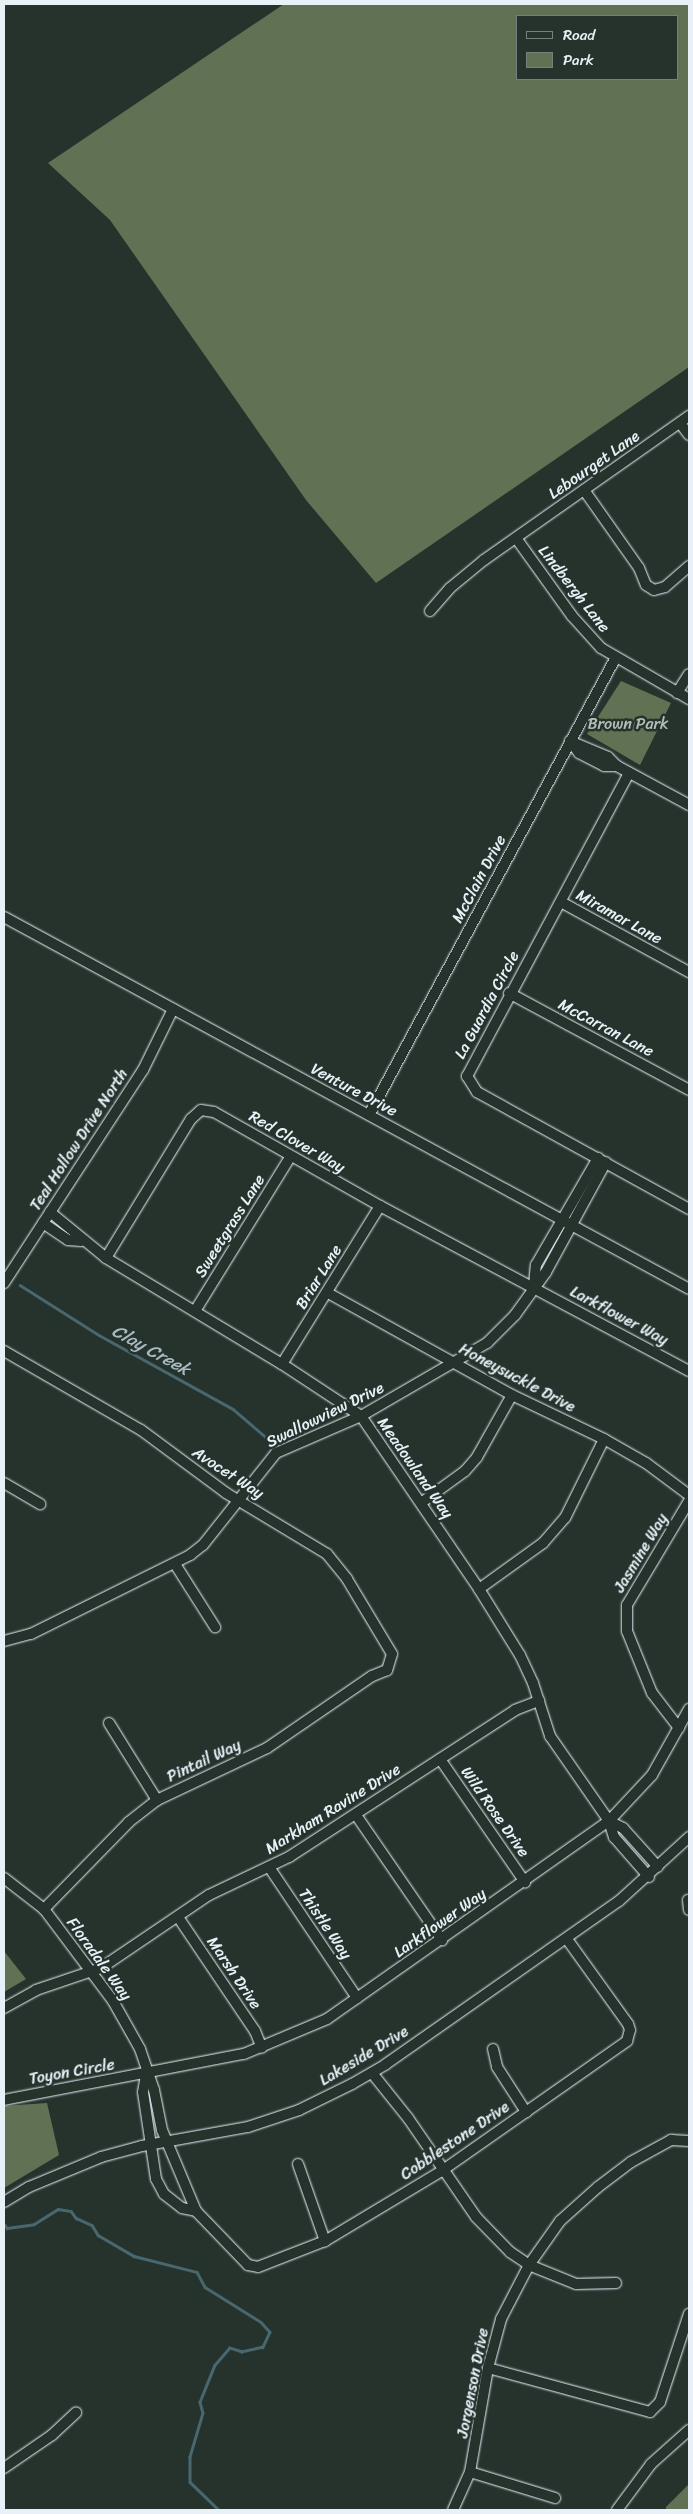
<!DOCTYPE html>
<html>
<head>
<meta charset="utf-8">
<style>
	body { margin:0 }
	#map { position:relative; width:693px; height:2514px; overflow:hidden; background:#26332d; font-family:Sriracha,sans-serif }
	div>[style] { position:absolute }
	[style*='--x'] { left:calc(var(--x)*1px); top:calc(var(--y)*1px); width:calc(var(--w)*1px); rotate:calc(var(--a)*1deg) }
	.green>* { inset:0; background:#617254 }
	.stream>* { height:2.5px; margin:-1.25px; padding:0 1.25px; transform-origin:1.25px; border-radius:1.25px; background:#48676e }
	.roads { filter:drop-shadow(0 0 1px #e8f1f8) drop-shadow(0 0 1px #e8f1f8) }
	.minor>* { height:10px; margin:-5px; padding:0 5px; transform-origin:5px; border-radius:5px; background:#26332d }
	span { translate:-50% -50%; white-space:nowrap; text-align:center; line-height:1.15; -webkit-text-stroke:5px #26332d; paint-order:stroke }
	.street-label { font-size:16px; color:#e8f1f8 }
	.park-label { font-size:16px; color:#b2beb6 }
	.water-label { font-size:18px; color:#a8bac1; font-style:italic }
	.frame { position:absolute; inset:0; border:5px solid #e8f1f8; pointer-events:none }
	.legend { position:absolute; left:516px; top:15px; width:162px; height:65px; box-sizing:border-box; background:#26332d; border:1px solid #747f7e; margin:0; padding:6px 9px; list-style:none; font-size:15px; color:#e8f1f8 }
	.legend li { display:flex; align-items:center; gap:10px; height:25px }
	.legend b { width:25px; border:1px solid #747f7e }
</style>
</head>
<body>
<div id="map">
	<div class="green">
		<div style="clip-path:polygon(evenodd,284px 4px,689px 4px,689px 367px,376px 583px,306px 500px,110px 220px,48px 163px,284px 4px,677px 16px,677px 79px,517px 79px,517px 16px,677px 16px)"></div>
		<div style="clip-path:polygon(621px 681px,671px 703px,640px 765px,587px 734px)"></div>
		<div style="clip-path:polygon(4px 1951px,26px 1979px,4px 1992px)"></div>
		<div style="clip-path:polygon(47px 2103px,59px 2155px,4px 2188px,4px 2106px)"></div>
		<div style="clip-path:polygon(689px 2484px,689px 2510px,666px 2510px,666px 2507px)"></div>
	</div>
	<div class="stream">
		<div style="--x:20;--y:1285;--w:93;--a:32.3"></div>
		<div style="--x:99;--y:1335;--w:153;--a:28.9"></div>
		<div style="--x:233;--y:1409;--w:46;--a:40.6"></div>
		<div style="--x:5;--y:2225;--w:4;--a:56"></div>
		<div style="--x:7;--y:2228;--w:27;--a:-8"></div>
		<div style="--x:34;--y:2224;--w:28;--a:-32"></div>
		<div style="--x:58;--y:2209;--w:13;--a:9"></div>
		<div style="--x:71;--y:2211;--w:9;--a:54"></div>
		<div style="--x:76;--y:2218;--w:17;--a:24"></div>
		<div style="--x:92;--y:2225;--w:12;--a:59"></div>
		<div style="--x:98;--y:2235;--w:42;--a:30.3"></div>
		<div style="--x:134;--y:2256;--w:65;--a:14.3"></div>
		<div style="--x:197;--y:2272;--w:17;--a:62"></div>
		<div style="--x:205;--y:2287;--w:66;--a:32"></div>
		<div style="--x:261;--y:2322;--w:13;--a:48"></div>
		<div style="--x:270;--y:2332;--w:17;--a:115"></div>
		<div style="--x:263;--y:2347;--w:22;--a:167"></div>
		<div style="--x:242;--y:2352;--w:13;--a:-162"></div>
		<div style="--x:230;--y:2348;--w:23;--a:131"></div>
		<div style="--x:215;--y:2365;--w:40;--a:112"></div>
		<div style="--x:200;--y:2402;--w:11;--a:75"></div>
		<div style="--x:203;--y:2413;--w:46;--a:106.5"></div>
		<div style="--x:190;--y:2457;--w:25;--a:90"></div>
		<div style="--x:190;--y:2482;--w:40;--a:44"></div>
	</div>
	<div class="roads">
		<div class="minor">
			<div style="--x:680;--y:423;--w:15;--a:53"></div>
			<div style="--x:584;--y:490;--w:95;--a:54.8"></div>
			<div style="--x:639;--y:568;--w:18;--a:68"></div>
			<div style="--x:646;--y:585;--w:9;--a:32"></div>
			<div style="--x:654;--y:590;--w:11;--a:-15"></div>
			<div style="--x:665;--y:587;--w:32;--a:-41"></div>
			<div style="--x:516;--y:538;--w:96;--a:54.3"></div>
			<div style="--x:572;--y:616;--w:43;--a:47.8"></div>
			<div style="--x:601;--y:648;--w:102;--a:30.1"></div>
			<div style="--x:430;--y:611;--w:30;--a:-49"></div>
			<div style="--x:450;--y:588;--w:44;--a:-39.5"></div>
			<div style="--x:484;--y:560;--w:251;--a:-35.1"></div>
			<div style="--x:677;--y:693;--w:22;--a:-58"></div>
			<div style="--x:570;--y:741;--w:41;--a:22.8"></div>
			<div style="--x:608;--y:757;--w:13;--a:45"></div>
			<div style="--x:617;--y:766;--w:82;--a:28.4"></div>
			<div style="--x:570;--y:741;--w:15;--a:53"></div>
			<div style="--x:579;--y:753;--w:28;--a:27"></div>
			<div style="--x:604;--y:766;--w:13;--a:0"></div>
			<div style="--x:629;--y:773;--w:344;--a:118.1"></div>
			<div style="--x:467;--y:1076;--w:19;--a:58"></div>
			<div style="--x:477;--y:1092;--w:242;--a:28.9"></div>
			<div style="--x:561;--y:902;--w:146;--a:28.7"></div>
			<div style="--x:4;--y:917;--w:779;--a:28.5"></div>
			<div style="--x:509;--y:993;--w:204;--a:28.3"></div>
			<div style="--x:369;--y:1115;--w:518;--a:-61.65"></div>
			<div style="--x:50;--y:1212;--w:72;--a:39.4"></div>
			<div style="--x:106;--y:1258;--w:205;--a:31.1"></div>
			<div style="--x:282;--y:1364;--w:95;--a:33.4"></div>
			<div style="--x:361;--y:1416;--w:209;--a:55.7"></div>
			<div style="--x:479;--y:1589;--w:78;--a:58.2"></div>
			<div style="--x:520;--y:1655;--w:31;--a:65"></div>
			<div style="--x:533;--y:1683;--w:56;--a:72.2"></div>
			<div style="--x:550;--y:1736;--w:103;--a:55.2"></div>
			<div style="--x:609;--y:1821;--w:17;--a:73"></div>
			<div style="--x:614;--y:1837;--w:53;--a:48.8"></div>
			<div style="--x:43;--y:1223;--w:30;--a:34"></div>
			<div style="--x:68;--y:1240;--w:13;--a:4"></div>
			<div style="--x:106;--y:1258;--w:163;--a:-58.6"></div>
			<div style="--x:191;--y:1119;--w:13;--a:-42"></div>
			<div style="--x:201;--y:1110;--w:13;--a:9"></div>
			<div style="--x:214;--y:1112;--w:191;--a:29.5"></div>
			<div style="--x:380;--y:1206;--w:350;--a:28.1"></div>
			<div style="--x:4;--y:1283;--w:254;--a:-56.9"></div>
			<div style="--x:143;--y:1070;--w:68;--a:-63.8"></div>
			<div style="--x:534;--y:1286;--w:21;--a:-85"></div>
			<div style="--x:536;--y:1265;--w:124;--a:-59.9"></div>
			<div style="--x:328;--y:1293;--w:210;--a:29"></div>
			<div style="--x:512;--y:1395;--w:102;--a:25.6"></div>
			<div style="--x:604;--y:1439;--w:48;--a:29.7"></div>
			<div style="--x:646;--y:1463;--w:54;--a:36.7"></div>
			<div style="--x:195;--y:1311;--w:181;--a:-58.3"></div>
			<div style="--x:4;--y:1351;--w:158;--a:30"></div>
			<div style="--x:141;--y:1430;--w:106;--a:36.5"></div>
			<div style="--x:226;--y:1493;--w:118;--a:31.1"></div>
			<div style="--x:327;--y:1554;--w:32;--a:51"></div>
			<div style="--x:347;--y:1579;--w:87;--a:59"></div>
			<div style="--x:392;--y:1654;--w:17;--a:107"></div>
			<div style="--x:387;--y:1670;--w:16;--a:158"></div>
			<div style="--x:372;--y:1676;--w:127;--a:145.6"></div>
			<div style="--x:267;--y:1748;--w:122;--a:154.7"></div>
			<div style="--x:157;--y:1800;--w:36;--a:142"></div>
			<div style="--x:129;--y:1822;--w:122;--a:134.3"></div>
			<div style="--x:282;--y:1364;--w:186;--a:-58.2"></div>
			<div style="--x:4;--y:1483;--w:42;--a:30.3"></div>
			<div style="--x:421;--y:1503;--w:54;--a:-36"></div>
			<div style="--x:465;--y:1471;--w:18;--a:-49"></div>
			<div style="--x:477;--y:1457;--w:71;--a:-60.6"></div>
			<div style="--x:175;--y:1564;--w:75;--a:57.6"></div>
			<div style="--x:479;--y:1589;--w:79;--a:-35.7"></div>
			<div style="--x:543;--y:1543;--w:33;--a:-49"></div>
			<div style="--x:565;--y:1518;--w:88;--a:-63.7"></div>
			<div style="--x:4;--y:1641;--w:28;--a:-15"></div>
			<div style="--x:31;--y:1634;--w:178;--a:-26.4"></div>
			<div style="--x:190;--y:1555;--w:16;--a:-38"></div>
			<div style="--x:203;--y:1545;--w:117;--a:-51.6"></div>
			<div style="--x:276;--y:1453;--w:93;--a:-23.5"></div>
			<div style="--x:361;--y:1416;--w:146;--a:-30.1"></div>
			<div style="--x:487;--y:1343;--w:40;--a:-45"></div>
			<div style="--x:515;--y:1315;--w:53;--a:-54.2"></div>
			<div style="--x:546;--y:1272;--w:125;--a:-61.4"></div>
			<div style="--x:109;--y:1723;--w:91;--a:58.1"></div>
			<div style="--x:679;--y:1728;--w:44;--a:-127.6"></div>
			<div style="--x:652;--y:1693;--w:67;--a:-112"></div>
			<div style="--x:627;--y:1631;--w:26;--a:-90"></div>
			<div style="--x:627;--y:1605;--w:121;--a:-59.2"></div>
			<div style="--x:440;--y:1759;--w:150;--a:55.4"></div>
			<div style="--x:356;--y:1815;--w:152;--a:55.5"></div>
			<div style="--x:609;--y:1821;--w:16;--a:27"></div>
			<div style="--x:623;--y:1828;--w:52;--a:48.1"></div>
			<div style="--x:269;--y:1867;--w:158;--a:56.1"></div>
			<div style="--x:4;--y:1878;--w:51;--a:37.8"></div>
			<div style="--x:44;--y:1909;--w:115;--a:53.1"></div>
			<div style="--x:113;--y:2001;--w:55;--a:60.6"></div>
			<div style="--x:140;--y:2049;--w:43;--a:71.1"></div>
			<div style="--x:154;--y:2090;--w:41;--a:78.7"></div>
			<div style="--x:162;--y:2130;--w:88;--a:67.2"></div>
			<div style="--x:196;--y:2211;--w:75;--a:46.1"></div>
			<div style="--x:248;--y:2265;--w:10;--a:11"></div>
			<div style="--x:258;--y:2267;--w:72;--a:-21.2"></div>
			<div style="--x:325;--y:2241;--w:138;--a:-31"></div>
			<div style="--x:443;--y:2170;--w:225;--a:-35"></div>
			<div style="--x:627;--y:2041;--w:11;--a:-75"></div>
			<div style="--x:630;--y:2030;--w:6;--a:-108"></div>
			<div style="--x:628;--y:2024;--w:105;--a:-125.7"></div>
			<div style="--x:688;--y:1900;--w:10;--a:84"></div>
			<div style="--x:178;--y:1917;--w:138;--a:56"></div>
			<div style="--x:255;--y:2031;--w:18;--a:68"></div>
			<div style="--x:4;--y:2008;--w:37;--a:-29"></div>
			<div style="--x:36;--y:1990;--w:69;--a:-18.7"></div>
			<div style="--x:101;--y:1968;--w:130;--a:-34.1"></div>
			<div style="--x:209;--y:1895;--w:89;--a:-25.4"></div>
			<div style="--x:289;--y:1857;--w:270;--a:-33"></div>
			<div style="--x:515;--y:1710;--w:26;--a:-21"></div>
			<div style="--x:493;--y:2049;--w:18;--a:77"></div>
			<div style="--x:497;--y:2067;--w:54;--a:57.2"></div>
			<div style="--x:372;--y:2073;--w:58;--a:51.3"></div>
			<div style="--x:408;--y:2118;--w:120;--a:55.5"></div>
			<div style="--x:476;--y:2217;--w:49;--a:45.8"></div>
			<div style="--x:510;--y:2252;--w:23;--a:34"></div>
			<div style="--x:529;--y:2265;--w:51;--a:22"></div>
			<div style="--x:576;--y:2284;--w:40;--a:-1.4"></div>
			<div style="--x:146;--y:2074;--w:18;--a:99"></div>
			<div style="--x:143;--y:2092;--w:88;--a:81.5"></div>
			<div style="--x:156;--y:2179;--w:17;--a:62"></div>
			<div style="--x:164;--y:2194;--w:23;--a:38"></div>
			<div style="--x:182;--y:2208;--w:14;--a:12"></div>
			<div style="--x:4;--y:2100;--w:244;--a:-10.9"></div>
			<div style="--x:244;--y:2054;--w:90;--a:-22.9"></div>
			<div style="--x:327;--y:2019;--w:345;--a:-35.1"></div>
			<div style="--x:609;--y:1821;--w:63;--a:-46.9"></div>
			<div style="--x:652;--y:1775;--w:76;--a:-60.7"></div>
			<div style="--x:298;--y:2164;--w:82;--a:70.7"></div>
			<div style="--x:4;--y:2202;--w:29;--a:-31"></div>
			<div style="--x:29;--y:2187;--w:78;--a:-22.6"></div>
			<div style="--x:101;--y:2157;--w:42;--a:-15"></div>
			<div style="--x:142;--y:2146;--w:108;--a:-10.2"></div>
			<div style="--x:248;--y:2127;--w:54;--a:-18.4"></div>
			<div style="--x:299;--y:2110;--w:59;--a:-26.1"></div>
			<div style="--x:352;--y:2084;--w:39;--a:-30"></div>
			<div style="--x:386;--y:2064;--w:284;--a:-35"></div>
			<div style="--x:619;--y:1901;--w:95;--a:-42.4"></div>
			<div style="--x:488;--y:2368;--w:168;--a:15.2"></div>
			<div style="--x:650;--y:2412;--w:14;--a:-45"></div>
			<div style="--x:660;--y:2402;--w:93;--a:-71.8"></div>
			<div style="--x:4;--y:2468;--w:58;--a:-34.5"></div>
			<div style="--x:52;--y:2435;--w:33;--a:-43"></div>
			<div style="--x:470;--y:2472;--w:89;--a:17"></div>
			<div style="--x:453;--y:2510;--w:42;--a:-65.9"></div>
			<div style="--x:470;--y:2472;--w:106;--a:-80.2"></div>
			<div style="--x:488;--y:2368;--w:51;--a:-75.1"></div>
			<div style="--x:501;--y:2319;--w:61;--a:-62.6"></div>
			<div style="--x:529;--y:2265;--w:54;--a:-54.8"></div>
			<div style="--x:560;--y:2221;--w:51;--a:-41.8"></div>
			<div style="--x:598;--y:2187;--w:41;--a:-37.1"></div>
			<div style="--x:631;--y:2162;--w:46;--a:-28.8"></div>
			<div style="--x:671;--y:2140;--w:18;--a:3"></div>
			<div style="--x:617;--y:2510;--w:57;--a:-53.5"></div>
			<div style="--x:651;--y:2464;--w:51;--a:-41.8"></div>
		</div>
	</div>
	<div class="street-label">
		<span style="left:594px;top:465px;rotate:-35deg">Lebourget Lane</span>
		<span style="left:574px;top:589px;rotate:52deg">Lindbergh Lane</span>
		<span style="left:479px;top:879px;rotate:-62deg">McClain Drive</span>
		<span style="left:619px;top:917px;rotate:29deg">Miramar Lane</span>
		<span style="left:487px;top:1005px;rotate:-62deg">La Guardia Circle</span>
		<span style="left:606px;top:1028px;rotate:28deg">McCarran Lane</span>
		<span style="left:354px;top:1090px;rotate:28deg">Venture Drive</span>
		<span style="left:79px;top:1140px;rotate:-57deg">Teal Hollow Drive North</span>
		<span style="left:297px;top:1142px;rotate:30deg">Red Clover Way</span>
		<span style="left:230px;top:1226px;rotate:-58deg">Sweetgrass Lane</span>
		<span style="left:319px;top:1277px;rotate:-58deg">Briar Lane</span>
		<span style="left:619px;top:1316px;rotate:28deg">Larkflower Way</span>
		<span style="left:517px;top:1378px;rotate:28deg">Honeysuckle Drive</span>
		<span style="left:325px;top:1415px;rotate:-26deg">Swallowview Drive</span>
		<span style="left:415px;top:1468px;rotate:55deg">Meadowland Way</span>
		<span style="left:228px;top:1473px;rotate:33deg">Avocet Way</span>
		<span style="left:641px;top:1553px;rotate:-59deg">Jasmine Way</span>
		<span style="left:204px;top:1761px;rotate:-25deg">Pintail Way</span>
		<span style="left:333px;top:1809px;rotate:-32deg">Markham Ravine Drive</span>
		<span style="left:495px;top:1812px;rotate:55deg">Wild Rose Drive</span>
		<span style="left:440px;top:1923px;rotate:-35deg">Larkflower Way</span>
		<span style="left:325px;top:1924px;rotate:56deg">Thistle Way</span>
		<span style="left:99px;top:1959px;rotate:54deg">Floradale Way</span>
		<span style="left:234px;top:1973px;rotate:56deg">Marsh Drive</span>
		<span style="left:364px;top:2056px;rotate:-31deg">Lakeside Drive</span>
		<span style="left:72px;top:2072px;rotate:-10deg">Toyon Circle</span>
		<span style="left:455px;top:2141px;rotate:-34deg">Cobblestone Drive</span>
		<span style="left:473px;top:2383px;rotate:-79deg">Jorgenson Drive</span>
	</div>
	<div class="park-label">
		<span style="left:628px;top:724px">Brown Park</span>
	</div>
	<div class="water-label">
		<span style="left:151px;top:1350px;rotate:29deg">Clay Creek</span>
	</div>
	<div class="frame"></div>
	<ul class="legend">
	<li><b style="height:6px;background:#26332d"></b>Road</li>
	<li><b style="height:14px;background:#617254"></b>Park</li>
	</ul>
</div>
</body>
</html>
